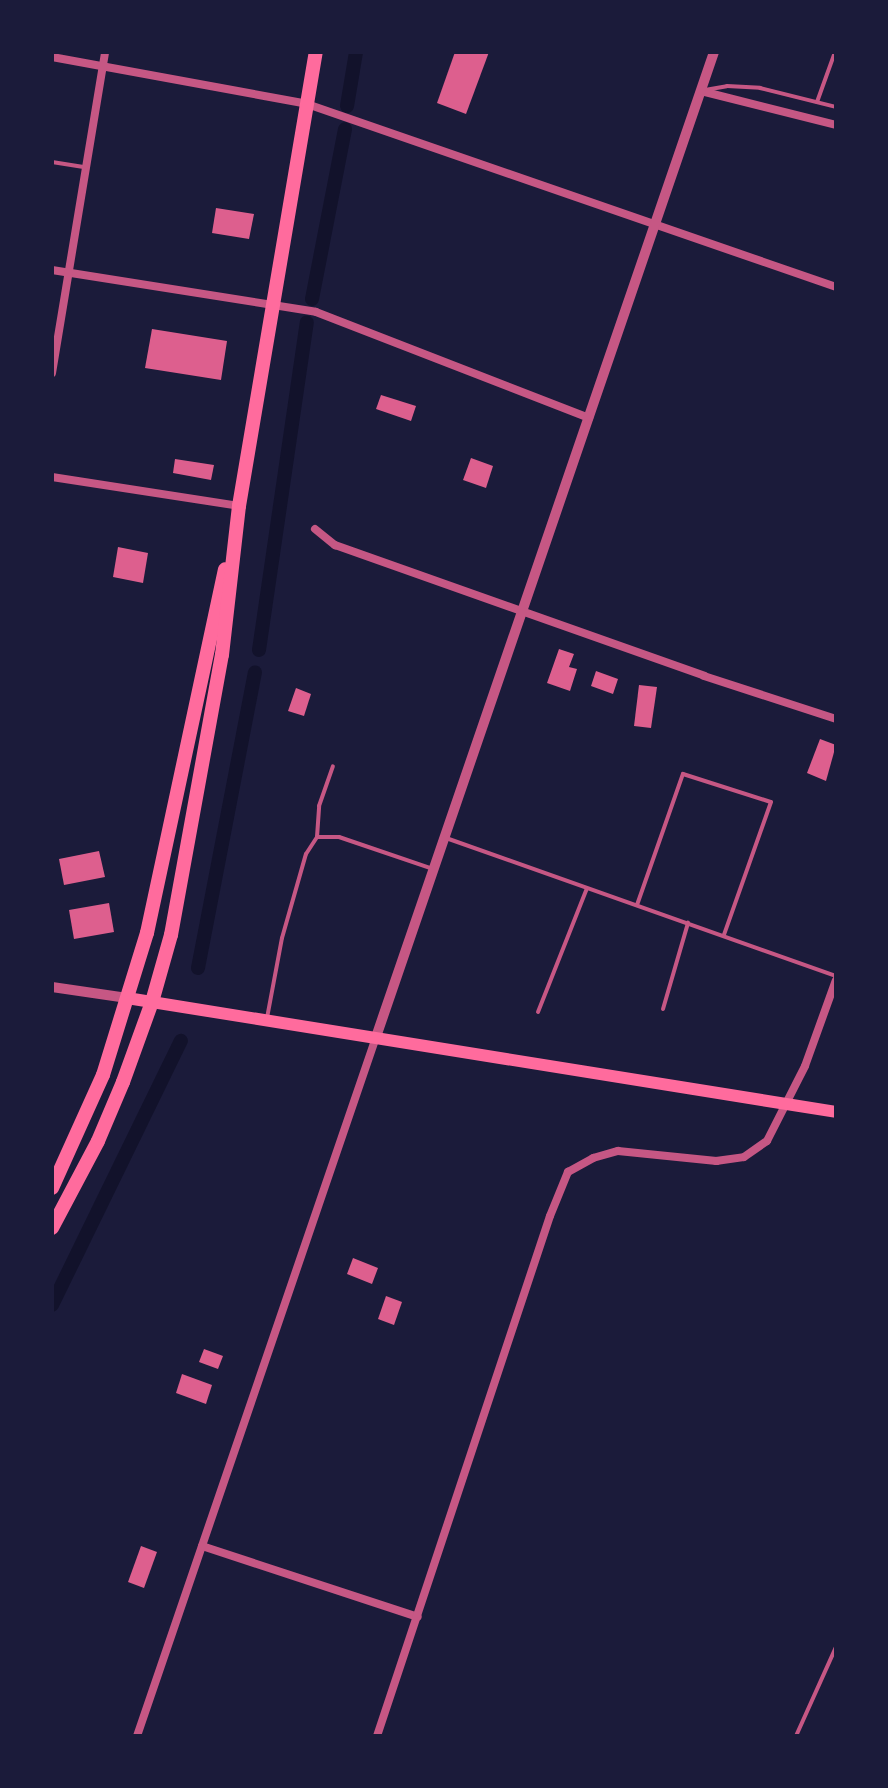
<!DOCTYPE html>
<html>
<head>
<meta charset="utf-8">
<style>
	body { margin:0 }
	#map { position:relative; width:888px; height:1788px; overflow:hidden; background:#1b1b3a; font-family:Manrope,sans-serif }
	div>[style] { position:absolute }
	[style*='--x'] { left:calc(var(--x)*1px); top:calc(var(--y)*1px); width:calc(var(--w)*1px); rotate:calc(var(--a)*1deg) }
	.canal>* { height:14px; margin:-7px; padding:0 7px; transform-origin:7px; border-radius:7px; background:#12122b }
	.building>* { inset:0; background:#dd5f8e }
	.service>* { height:4px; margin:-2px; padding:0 2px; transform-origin:2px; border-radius:2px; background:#c65784 }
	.minor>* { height:8px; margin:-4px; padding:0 4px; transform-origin:4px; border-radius:4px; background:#c65784 }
	.tertiary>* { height:10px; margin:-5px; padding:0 5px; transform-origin:5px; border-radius:5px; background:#c65784 }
	.secondary>* { height:12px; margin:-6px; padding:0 6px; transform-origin:6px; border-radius:6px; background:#ff6b9d }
	.primary>* { height:14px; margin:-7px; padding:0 7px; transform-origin:7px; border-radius:7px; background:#ff6b9d }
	span { translate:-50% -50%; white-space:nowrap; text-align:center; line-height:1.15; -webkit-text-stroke:6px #1b1b3a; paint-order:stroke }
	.frame { position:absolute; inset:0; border:54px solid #1b1b3a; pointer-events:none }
</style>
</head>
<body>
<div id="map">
	<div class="canal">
		<div style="--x:347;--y:106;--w:55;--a:-80.5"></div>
		<div style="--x:312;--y:299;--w:173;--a:-79"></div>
		<div style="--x:259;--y:650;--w:331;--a:-81.7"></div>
		<div style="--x:198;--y:968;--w:301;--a:-79.1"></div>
		<div style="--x:52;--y:1305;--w:294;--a:-64"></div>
	</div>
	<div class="building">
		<div style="clip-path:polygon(455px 52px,489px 52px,466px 114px,437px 103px)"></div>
		<div style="clip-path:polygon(216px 208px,254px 214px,249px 239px,212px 233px)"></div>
		<div style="clip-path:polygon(152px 329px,227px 341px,221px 380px,145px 368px)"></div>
		<div style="clip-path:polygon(381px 395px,416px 406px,411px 421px,376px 409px)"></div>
		<div style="clip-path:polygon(471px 458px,493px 466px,486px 488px,463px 480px)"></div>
		<div style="clip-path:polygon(175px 459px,214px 465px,211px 480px,173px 473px)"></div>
		<div style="clip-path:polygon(118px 547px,148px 553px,143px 583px,113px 577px)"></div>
		<div style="clip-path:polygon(559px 649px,574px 654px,569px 667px,577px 669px,570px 691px,547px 683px)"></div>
		<div style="clip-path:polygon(596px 671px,618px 679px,613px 694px,591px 686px)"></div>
		<div style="clip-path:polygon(639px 685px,657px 687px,651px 728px,634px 726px)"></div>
		<div style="clip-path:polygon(296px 688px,311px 694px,304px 716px,288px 711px)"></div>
		<div style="clip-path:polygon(820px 739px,836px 745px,826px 781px,807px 773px)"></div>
		<div style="clip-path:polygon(99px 851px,105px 877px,64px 885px,59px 859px)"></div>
		<div style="clip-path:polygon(109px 903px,114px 932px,74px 939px,69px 910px)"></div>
		<div style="clip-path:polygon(353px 1258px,378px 1268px,372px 1284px,347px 1274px)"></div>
		<div style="clip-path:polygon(386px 1296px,402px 1302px,394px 1325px,378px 1319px)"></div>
		<div style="clip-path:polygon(204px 1349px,223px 1356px,218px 1369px,199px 1362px)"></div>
		<div style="clip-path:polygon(182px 1374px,212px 1385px,206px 1404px,176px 1393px)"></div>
		<div style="clip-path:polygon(141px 1546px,157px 1552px,144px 1588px,128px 1582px)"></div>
	</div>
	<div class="service">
		<div style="--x:705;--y:90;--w:22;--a:-10"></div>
		<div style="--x:727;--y:86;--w:33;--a:3"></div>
		<div style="--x:760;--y:88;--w:78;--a:14"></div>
		<div style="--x:817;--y:102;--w:53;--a:-70.2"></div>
		<div style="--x:52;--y:162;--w:32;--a:9"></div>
		<div style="--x:317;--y:837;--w:22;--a:0"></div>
		<div style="--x:339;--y:837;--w:99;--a:18.8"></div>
		<div style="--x:446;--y:838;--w:414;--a:19.5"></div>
		<div style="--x:637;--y:905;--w:139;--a:-70.7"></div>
		<div style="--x:683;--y:774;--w:92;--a:17.7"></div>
		<div style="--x:771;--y:802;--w:141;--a:109.5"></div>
		<div style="--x:663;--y:1009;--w:90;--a:-73.8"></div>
		<div style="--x:538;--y:1012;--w:133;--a:-68.4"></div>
		<div style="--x:267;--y:1018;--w:81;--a:-79.4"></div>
		<div style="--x:282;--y:938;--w:87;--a:-74.1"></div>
		<div style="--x:306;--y:854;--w:20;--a:-57"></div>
		<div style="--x:317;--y:837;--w:31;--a:-86"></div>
		<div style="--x:319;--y:806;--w:42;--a:-70.7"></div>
		<div style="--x:796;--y:1736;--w:98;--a:-65.8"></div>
	</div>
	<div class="minor">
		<div style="--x:52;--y:57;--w:259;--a:10.4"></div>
		<div style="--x:307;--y:104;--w:560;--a:19.08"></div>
		<div style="--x:701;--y:91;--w:139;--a:14.1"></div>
		<div style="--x:52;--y:270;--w:267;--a:9"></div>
		<div style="--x:316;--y:312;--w:293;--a:21.2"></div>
		<div style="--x:52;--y:373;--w:325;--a:-80.6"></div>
		<div style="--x:52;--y:477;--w:189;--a:8.8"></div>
		<div style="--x:315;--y:529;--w:26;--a:39"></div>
		<div style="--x:335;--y:545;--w:392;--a:19.5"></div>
		<div style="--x:704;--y:676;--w:139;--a:18"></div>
		<div style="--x:202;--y:1546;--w:227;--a:18.2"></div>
		<div style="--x:137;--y:1736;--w:739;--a:-71.12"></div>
		<div style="--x:377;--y:1736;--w:548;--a:-71.6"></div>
		<div style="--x:550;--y:1216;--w:48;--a:-67.8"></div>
		<div style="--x:568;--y:1172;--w:29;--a:-29"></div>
		<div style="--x:593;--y:1158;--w:26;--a:-16"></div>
		<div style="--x:618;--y:1151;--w:99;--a:5.8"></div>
		<div style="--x:716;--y:1161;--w:28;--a:-8"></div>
		<div style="--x:744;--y:1157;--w:28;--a:-35"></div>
		<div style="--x:767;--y:1141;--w:84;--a:-63.1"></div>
		<div style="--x:805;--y:1066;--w:91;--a:-70.2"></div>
	</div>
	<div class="tertiary">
		<div style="--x:52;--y:987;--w:76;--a:8.3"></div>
		<div style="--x:376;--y:1037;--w:1041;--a:-71.06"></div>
	</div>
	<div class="secondary">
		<div style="--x:127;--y:998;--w:718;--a:9.13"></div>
	</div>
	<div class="primary">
		<div style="--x:52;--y:1188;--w:124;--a:-65.7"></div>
		<div style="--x:103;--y:1075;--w:149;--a:-72.8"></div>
		<div style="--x:147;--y:933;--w:372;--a:-77.9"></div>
		<div style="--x:52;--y:1228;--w:98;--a:-62.1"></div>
		<div style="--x:98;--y:1141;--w:64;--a:-67"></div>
		<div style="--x:123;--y:1082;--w:85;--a:-70.1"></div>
		<div style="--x:152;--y:1002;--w:70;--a:-74.2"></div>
		<div style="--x:171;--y:935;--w:285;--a:-79.7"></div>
		<div style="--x:222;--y:655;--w:150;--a:-83.5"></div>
		<div style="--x:239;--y:506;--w:460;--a:-80.4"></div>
	</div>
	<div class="frame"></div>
</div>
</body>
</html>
